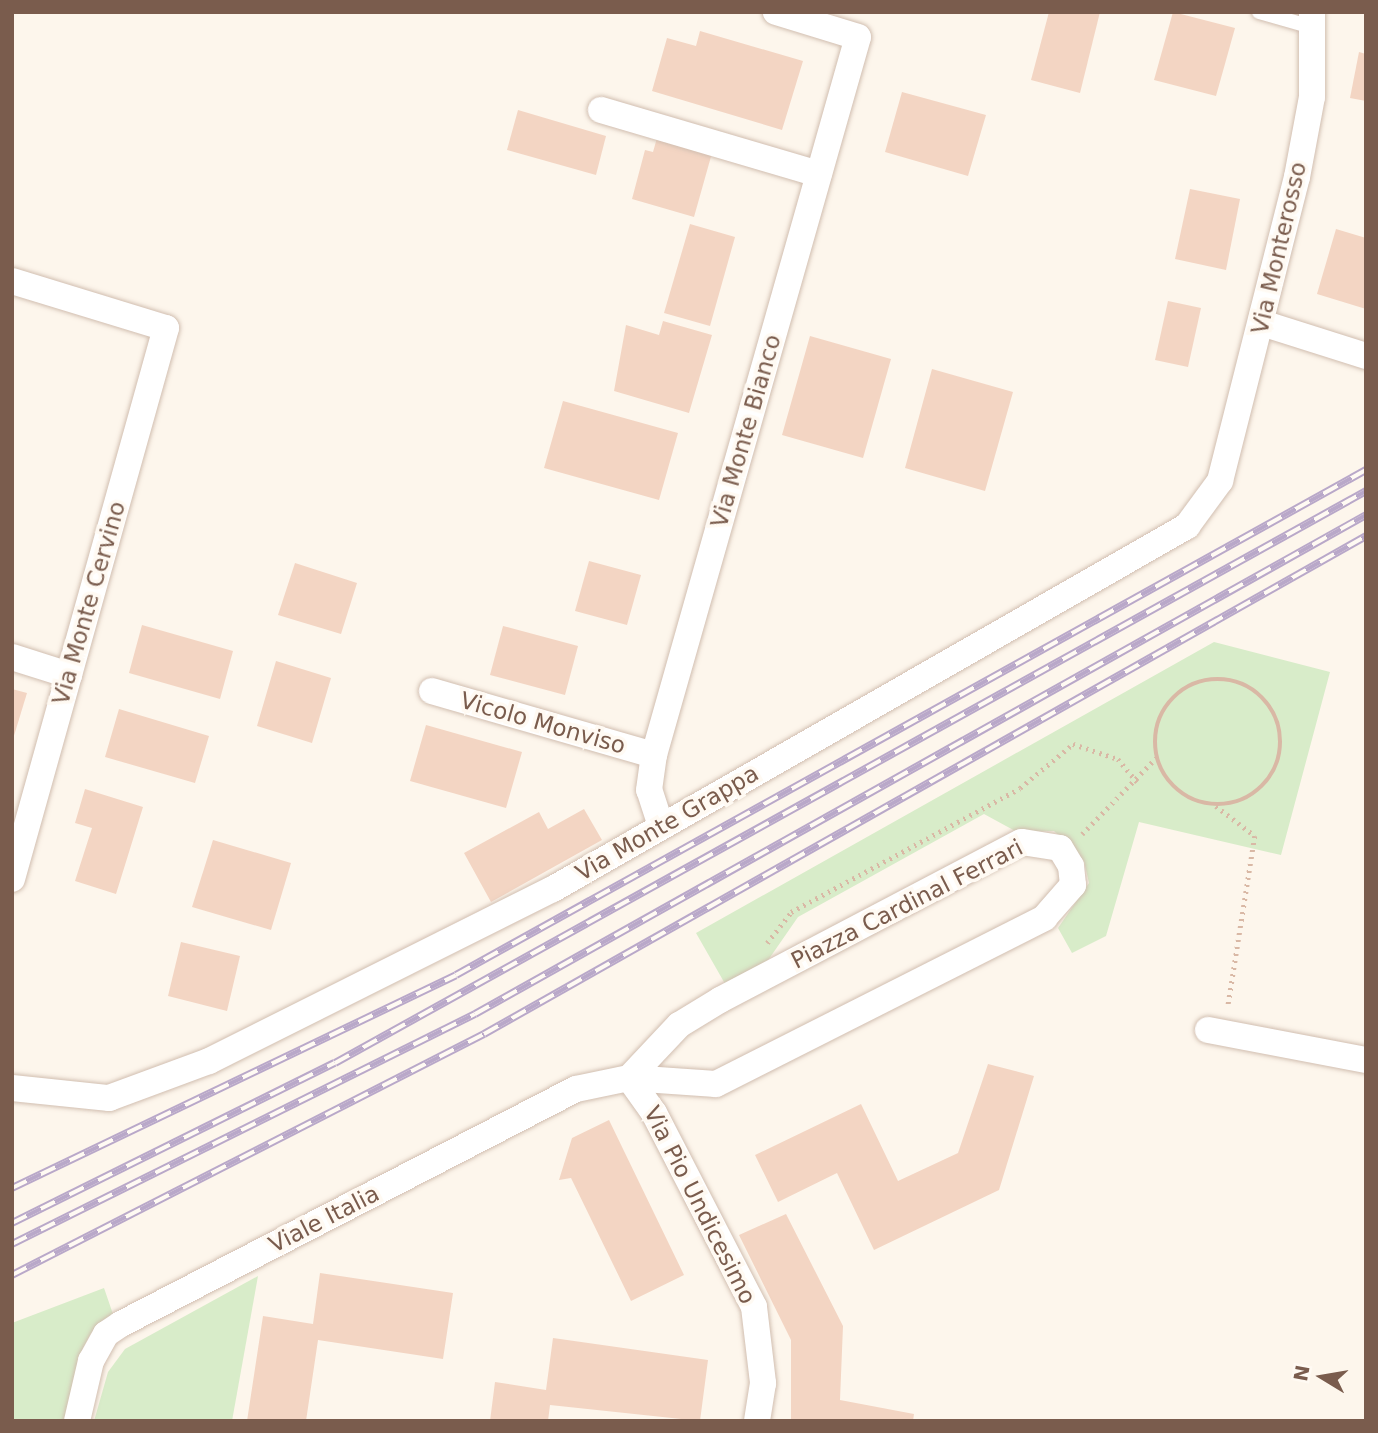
<!DOCTYPE html>
<html>
<head>
<meta charset="utf-8">
<style>
	body { margin:0 }
	#map { position:relative; width:1378px; height:1433px; overflow:hidden; background:#fdf6ec; font-family:"DejaVu Sans",sans-serif }
	div>[style] { position:absolute }
	[style*='--x'] { left:calc(var(--x)*1px); top:calc(var(--y)*1px); width:calc(var(--w)*1px); rotate:calc(var(--a)*1deg) }
	.green>* { inset:0; background:#d8ecc9 }
	.building>* { inset:0; background:#f3d5c3 }
	.path>* { height:4.5px; margin-top:-2.25px; transform-origin:0; background:repeating-linear-gradient(90deg,#d9b8a5 0 2px,transparent 0 7px) }
	.path>.ring { margin:-2.25px; padding:0; box-sizing:content-box; background:none; border:4.5px solid #d9b8a5; border-radius:50% }
	.roads { filter:drop-shadow(0 0 2px #d1beb0) drop-shadow(0 0 2px #d1beb0) }
	.lane>* { height:14px; margin:-7px; padding:0 7px; transform-origin:7px; border-radius:7px; background:#fff }
	.street>* { height:26px; margin:-13px; padding:0 13px; transform-origin:13px; border-radius:13px; background:#fff }
	.rail>* { height:8px; margin-top:-4px; transform-origin:0; background:repeating-linear-gradient(90deg,#fffaf3 0 16px,#b9a8c9 0 32px); box-sizing:border-box; border-block:2px solid #b9a8c9 }
	span { translate:-50% -50%; white-space:nowrap; text-align:center; line-height:1.15; -webkit-text-stroke:7px #fffaf3; paint-order:stroke }
	.street-label { font-size:23px; color:#7a5c4d }
	.frame { position:absolute; inset:0; border:14px solid #7a5c4d; pointer-events:none }
	.north { position:absolute; left:1287px; top:1342px; width:70px; height:70px; -webkit-text-stroke:5px #fffaf3; paint-order:stroke; rotate:281deg; font-size:19px; font-weight:700; line-height:28px; text-align:center; color:#7a5c4d }
	.north::after { content:''; display:block; margin:auto; width:24px; height:32px; background:#7a5c4d; clip-path:polygon(50% 0,100% 100%,50% 72%,0 100%) }
</style>
</head>
<body>
<div id="map">
	<div class="green">
		<div style="clip-path:polygon(1214px 642px,1330px 672px,1281px 855px,1139px 822px,1106px 936px,1072px 953px,1058px 928px,1089px 883px,1084px 861px,1054px 831px,1017px 832px,984px 814px,798px 917px,760px 972px,728px 989px,696px 933px)"></div>
		<div style="clip-path:polygon(258px 1276px,232px 1421px,94px 1421px,108px 1372px,125px 1349px)"></div>
		<div style="clip-path:polygon(104px 1288px,114px 1317px,91px 1333px,81px 1352px,65px 1421px,12px 1421px,12px 1323px)"></div>
	</div>
	<div class="building">
		<div style="clip-path:polygon(1049px 12px,1100px 12px,1080px 93px,1031px 80px)"></div>
		<div style="clip-path:polygon(1173px 12px,1235px 28px,1216px 96px,1154px 80px)"></div>
		<div style="clip-path:polygon(700px 31px,803px 61px,782px 130px,652px 91px,667px 38px,696px 46px)"></div>
		<div style="clip-path:polygon(1359px 52px,1366px 54px,1366px 101px,1350px 98px)"></div>
		<div style="clip-path:polygon(902px 92px,986px 115px,968px 176px,885px 152px)"></div>
		<div style="clip-path:polygon(518px 110px,606px 136px,596px 175px,507px 150px)"></div>
		<div style="clip-path:polygon(657px 138px,712px 153px,694px 217px,632px 199px,645px 150px,653px 152px)"></div>
		<div style="clip-path:polygon(1190px 189px,1240px 199px,1226px 270px,1175px 259px)"></div>
		<div style="clip-path:polygon(690px 224px,735px 237px,710px 326px,664px 313px)"></div>
		<div style="clip-path:polygon(1336px 229px,1366px 238px,1366px 309px,1317px 294px)"></div>
		<div style="clip-path:polygon(1168px 301px,1201px 308px,1188px 367px,1155px 360px)"></div>
		<div style="clip-path:polygon(663px 321px,712px 335px,689px 413px,614px 391px,626px 325px,659px 335px)"></div>
		<div style="clip-path:polygon(810px 336px,891px 359px,863px 458px,782px 435px)"></div>
		<div style="clip-path:polygon(932px 369px,1013px 392px,985px 491px,905px 468px)"></div>
		<div style="clip-path:polygon(563px 401px,678px 433px,659px 500px,544px 468px)"></div>
		<div style="clip-path:polygon(589px 561px,641px 575px,627px 625px,575px 611px)"></div>
		<div style="clip-path:polygon(295px 563px,357px 583px,341px 634px,278px 615px)"></div>
		<div style="clip-path:polygon(142px 625px,233px 651px,220px 699px,129px 673px)"></div>
		<div style="clip-path:polygon(503px 626px,578px 646px,565px 695px,490px 675px)"></div>
		<div style="clip-path:polygon(276px 661px,331px 678px,312px 743px,257px 726px)"></div>
		<div style="clip-path:polygon(12px 689px,27px 693px,13px 739px,12px 739px)"></div>
		<div style="clip-path:polygon(119px 709px,209px 736px,195px 783px,105px 757px)"></div>
		<div style="clip-path:polygon(426px 725px,522px 752px,506px 808px,410px 781px)"></div>
		<div style="clip-path:polygon(85px 789px,143px 807px,116px 894px,75px 881px,92px 828px,75px 823px)"></div>
		<div style="clip-path:polygon(584px 809px,602px 840px,491px 902px,464px 853px,539px 812px,548px 829px)"></div>
		<div style="clip-path:polygon(213px 840px,291px 863px,271px 930px,192px 907px)"></div>
		<div style="clip-path:polygon(181px 942px,240px 956px,227px 1011px,168px 996px)"></div>
		<div style="clip-path:polygon(988px 1064px,1034px 1076px,999px 1190px,874px 1250px,837px 1173px,778px 1202px,755px 1155px,861px 1104px,898px 1181px,958px 1153px)"></div>
		<div style="clip-path:polygon(609px 1120px,684px 1275px,631px 1301px,571px 1178px,559px 1180px,572px 1138px)"></div>
		<div style="clip-path:polygon(786px 1214px,843px 1326px,840px 1400px,914px 1414px,913px 1421px,791px 1421px,791px 1340px,739px 1235px)"></div>
		<div style="clip-path:polygon(320px 1273px,453px 1293px,443px 1359px,318px 1340px,306px 1421px,247px 1421px,263px 1316px,313px 1324px)"></div>
		<div style="clip-path:polygon(553px 1338px,708px 1360px,700px 1421px,550px 1405px,548px 1421px,490px 1421px,495px 1382px,546px 1390px)"></div>
	</div>
	<div class="path">
		<div class="ring" style="left:1155px;top:679px;width:121.5px;height:121.5px"></div>
		<div style="--x:1216;--y:806;--w:49;--a:37.6"></div>
		<div style="--x:1255;--y:836;--w:172;--a:99"></div>
		<div style="--x:1082;--y:834;--w:106;--a:-45.8"></div>
		<div style="--x:767;--y:943;--w:39;--a:-52"></div>
		<div style="--x:791;--y:912;--w:260;--a:-28.4"></div>
		<div style="--x:1020;--y:788;--w:69;--a:-39.7"></div>
		<div style="--x:1073;--y:744;--w:47;--a:18.4"></div>
		<div style="--x:1118;--y:759;--w:30;--a:50"></div>
	</div>
	<div class="roads">
		<div class="lane">
			<div style="--x:1259;--y:12;--w:58;--a:15.9"></div>
		</div>
		<div class="street">
			<div style="--x:601;--y:110;--w:227;--a:16.4"></div>
			<div style="--x:12;--y:281;--w:161;--a:17"></div>
			<div style="--x:166;--y:328;--w:572;--a:105.62"></div>
			<div style="--x:1262;--y:323;--w:109;--a:17.6"></div>
			<div style="--x:12;--y:657;--w:60;--a:17.5"></div>
			<div style="--x:432;--y:691;--w:231;--a:16.1"></div>
			<div style="--x:661;--y:826;--w:38;--a:-108"></div>
			<div style="--x:649;--y:790;--w:35;--a:-82"></div>
			<div style="--x:654;--y:755;--w:746;--a:-74.14"></div>
			<div style="--x:858;--y:37;--w:86;--a:-163"></div>
			<div style="--x:1208;--y:1030;--w:161;--a:10.8"></div>
			<div style="--x:629;--y:1078;--w:43;--a:54.5"></div>
			<div style="--x:654;--y:1113;--w:218;--a:62.7"></div>
			<div style="--x:754;--y:1307;--w:77;--a:83.2"></div>
			<div style="--x:763;--y:1383;--w:38;--a:99"></div>
			<div style="--x:12;--y:1088;--w:98;--a:5.9"></div>
			<div style="--x:109;--y:1098;--w:107;--a:-20.3"></div>
			<div style="--x:209;--y:1061;--w:385;--a:-26.6"></div>
			<div style="--x:553;--y:889;--w:731;--a:-29.79"></div>
			<div style="--x:1187;--y:526;--w:56;--a:-53.7"></div>
			<div style="--x:1220;--y:481;--w:314;--a:-75.8"></div>
			<div style="--x:1297;--y:177;--w:81;--a:-79.4"></div>
			<div style="--x:1312;--y:97;--w:85;--a:-90"></div>
			<div style="--x:77;--y:1421;--w:62;--a:-76.9"></div>
			<div style="--x:91;--y:1361;--w:31;--a:-61"></div>
			<div style="--x:106;--y:1334;--w:18;--a:-34"></div>
			<div style="--x:121;--y:1324;--w:512;--a:-27.32"></div>
			<div style="--x:576;--y:1089;--w:54;--a:-11.7"></div>
			<div style="--x:629;--y:1078;--w:87;--a:3.9"></div>
			<div style="--x:716;--y:1084;--w:368;--a:-26.8"></div>
			<div style="--x:1044;--y:918;--w:44;--a:-48.7"></div>
			<div style="--x:1073;--y:885;--w:19;--a:-96"></div>
			<div style="--x:1071;--y:866;--w:21;--a:-121"></div>
			<div style="--x:1060;--y:848;--w:39;--a:-171"></div>
			<div style="--x:1021;--y:842;--w:340;--a:152.3"></div>
			<div style="--x:720;--y:1000;--w:48;--a:148.6"></div>
			<div style="--x:679;--y:1025;--w:73;--a:133.3"></div>
		</div>
	</div>
	<div class="rail">
		<div style="--x:12;--y:1188;--w:492;--a:-25.6"></div>
		<div style="--x:456;--y:975;--w:1041;--a:-29.03"></div>
		<div style="--x:12;--y:1223;--w:360;--a:-26.4"></div>
		<div style="--x:335;--y:1063;--w:1179;--a:-29.02"></div>
		<div style="--x:12;--y:1244;--w:517;--a:-26.42"></div>
		<div style="--x:475;--y:1014;--w:1021;--a:-29.25"></div>
		<div style="--x:12;--y:1275;--w:530;--a:-27.05"></div>
		<div style="--x:484;--y:1034;--w:1013;--a:-29.45"></div>
	</div>
	<div class="street-label">
		<span style="left:1279px;top:248px;rotate:-77deg">Via Monterosso</span>
		<span style="left:746px;top:431px;rotate:-74deg">Via Monte Bianco</span>
		<span style="left:89px;top:603px;rotate:-74deg">Via Monte Cervino</span>
		<span style="left:543px;top:723px;rotate:16deg">Vicolo Monviso</span>
		<span style="left:667px;top:823px;rotate:-30deg">Via Monte Grappa</span>
		<span style="left:907px;top:904px;rotate:-27deg">Piazza Cardinal Ferrari</span>
		<span style="left:700px;top:1205px;rotate:63deg">Via Pio Undicesimo</span>
		<span style="left:324px;top:1219px;rotate:-27deg">Viale Italia</span>
	</div>
	<div class="frame"></div>
	<div class="north">N</div>
</div>
</body>
</html>
